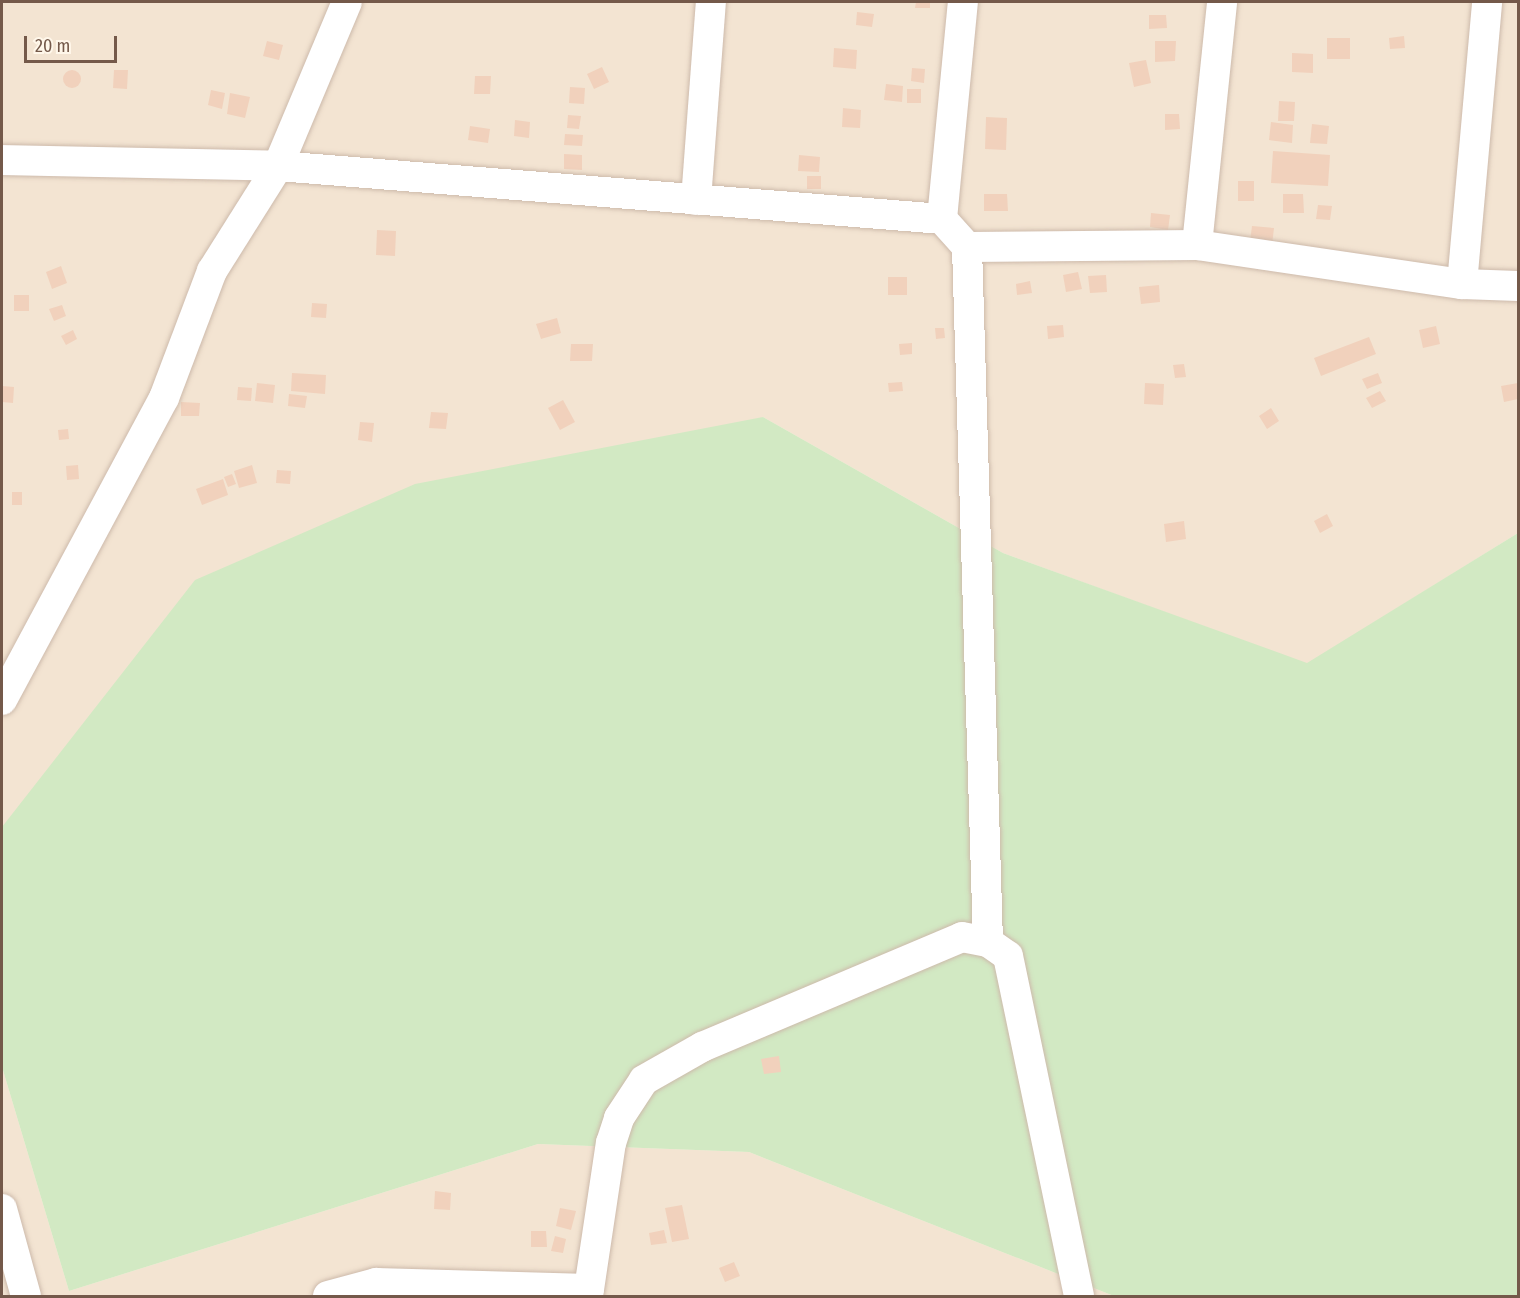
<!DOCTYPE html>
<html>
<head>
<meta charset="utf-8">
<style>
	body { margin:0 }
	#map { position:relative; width:1520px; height:1298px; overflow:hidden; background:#fcf3e4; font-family:"Fira Sans Condensed",sans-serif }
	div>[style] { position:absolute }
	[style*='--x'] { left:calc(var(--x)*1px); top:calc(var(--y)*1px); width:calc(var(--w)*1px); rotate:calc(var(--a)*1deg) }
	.residential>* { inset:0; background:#f3e4d2 }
	.green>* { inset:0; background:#d2e9c3 }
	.building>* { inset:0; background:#f1d1bc }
	.round { border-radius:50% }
	.roads { filter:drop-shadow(0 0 2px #cdbaab) drop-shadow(0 0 2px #cdbaab) }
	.minor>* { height:30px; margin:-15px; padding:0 15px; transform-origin:15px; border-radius:15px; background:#fff }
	span { translate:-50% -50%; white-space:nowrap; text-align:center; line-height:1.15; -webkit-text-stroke:4.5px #fff7ea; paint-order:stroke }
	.frame { position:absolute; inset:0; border:3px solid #74594a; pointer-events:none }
	.scale { position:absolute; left:24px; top:36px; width:93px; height:27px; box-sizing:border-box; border:3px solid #74594a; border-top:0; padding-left:8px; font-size:18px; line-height:21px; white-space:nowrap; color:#74594a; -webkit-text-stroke:4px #fff7ea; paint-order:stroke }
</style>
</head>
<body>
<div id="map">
	<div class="residential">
		<div style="clip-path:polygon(2px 2px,1518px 2px,1518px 533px,1307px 664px,1003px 553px,763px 417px,2px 827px)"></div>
		<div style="clip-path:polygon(2px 1067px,69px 1291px,538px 1144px,749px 1152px,1114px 1296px,2px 1296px)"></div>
	</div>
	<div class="green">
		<div style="clip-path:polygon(763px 417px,1003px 553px,1307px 663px,1518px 533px,1518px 1296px,1114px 1296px,749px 1152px,538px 1144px,69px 1291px,2px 1067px,2px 827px,195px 580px,415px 484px)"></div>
	</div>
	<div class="building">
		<div style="clip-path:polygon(916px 2px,930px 2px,930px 8px,915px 8px)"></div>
		<div style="clip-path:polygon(857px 12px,874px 14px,872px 27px,856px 25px)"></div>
		<div style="clip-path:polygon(1149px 15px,1166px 15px,1167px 28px,1149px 29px)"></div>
		<div style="clip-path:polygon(1404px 36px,1405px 48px,1390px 49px,1389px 38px)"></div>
		<div style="clip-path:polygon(1327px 38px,1350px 38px,1350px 59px,1327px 59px)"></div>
		<div style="clip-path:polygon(267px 41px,283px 45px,279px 60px,263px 56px)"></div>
		<div style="clip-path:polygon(1155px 41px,1176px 41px,1175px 61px,1155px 62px)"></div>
		<div style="clip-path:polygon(834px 48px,857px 50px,856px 69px,833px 67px)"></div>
		<div style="clip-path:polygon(1292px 53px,1313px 54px,1313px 73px,1292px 72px)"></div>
		<div style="clip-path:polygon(1146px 60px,1151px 83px,1134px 87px,1129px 63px)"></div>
		<div style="clip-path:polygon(602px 67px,609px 82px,594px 89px,587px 74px)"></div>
		<div style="clip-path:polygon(912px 68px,925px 69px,924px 83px,911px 81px)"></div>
		<div style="clip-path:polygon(114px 70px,128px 70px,127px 89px,113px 88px)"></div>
		<div class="round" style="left:63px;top:70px;width:18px;height:18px"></div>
		<div style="clip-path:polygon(475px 76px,491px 76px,490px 94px,474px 94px)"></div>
		<div style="clip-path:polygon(886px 84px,903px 86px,902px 102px,884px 100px)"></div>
		<div style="clip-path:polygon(570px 87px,585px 88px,584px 104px,569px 103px)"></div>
		<div style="clip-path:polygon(907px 89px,921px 89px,921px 103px,907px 103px)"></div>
		<div style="clip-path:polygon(211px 90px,225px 93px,222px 109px,208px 105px)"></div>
		<div style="clip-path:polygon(230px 93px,250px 97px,245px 118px,227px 114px)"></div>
		<div style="clip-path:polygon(1279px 101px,1295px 102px,1294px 121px,1278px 121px)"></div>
		<div style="clip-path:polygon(843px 108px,861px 110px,860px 128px,842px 127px)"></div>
		<div style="clip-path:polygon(1165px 114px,1179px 114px,1180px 129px,1165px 130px)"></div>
		<div style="clip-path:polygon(568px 115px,581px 116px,579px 129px,567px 128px)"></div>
		<div style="clip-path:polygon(986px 117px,1007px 118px,1006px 150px,985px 149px)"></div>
		<div style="clip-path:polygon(515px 120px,530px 122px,529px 138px,514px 136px)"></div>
		<div style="clip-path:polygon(1271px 122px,1293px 125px,1292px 143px,1269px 140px)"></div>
		<div style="clip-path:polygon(1312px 124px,1329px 126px,1327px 144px,1310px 143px)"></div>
		<div style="clip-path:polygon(470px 126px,490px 129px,488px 143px,468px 140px)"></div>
		<div style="clip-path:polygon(565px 134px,583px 135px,582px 146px,564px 145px)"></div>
		<div style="clip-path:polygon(1273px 151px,1330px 155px,1328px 186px,1271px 183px)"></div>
		<div style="clip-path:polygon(564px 154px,582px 155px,582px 170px,564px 169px)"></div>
		<div style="clip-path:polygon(799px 155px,820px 157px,819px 172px,798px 171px)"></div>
		<div style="clip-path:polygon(807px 176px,821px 176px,821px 189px,807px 189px)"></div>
		<div style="clip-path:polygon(1238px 181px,1254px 181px,1254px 201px,1238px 201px)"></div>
		<div style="clip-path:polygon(984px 194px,1007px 194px,1008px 211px,984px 211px)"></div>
		<div style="clip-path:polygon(1283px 194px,1303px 194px,1304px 213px,1283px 213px)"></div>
		<div style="clip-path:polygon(1318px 205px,1332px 206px,1330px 220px,1316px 219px)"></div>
		<div style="clip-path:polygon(1151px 213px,1170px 215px,1168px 230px,1150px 227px)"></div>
		<div style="clip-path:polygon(1252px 226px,1274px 228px,1272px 245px,1250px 242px)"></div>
		<div style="clip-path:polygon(377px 230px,396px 231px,395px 256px,376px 255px)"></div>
		<div style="clip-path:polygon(61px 266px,67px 283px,52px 289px,46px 272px)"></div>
		<div style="clip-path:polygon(1078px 272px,1082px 289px,1066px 292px,1063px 275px)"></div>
		<div style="clip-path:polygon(1106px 275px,1107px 292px,1090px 293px,1088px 276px)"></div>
		<div style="clip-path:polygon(888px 277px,907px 277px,907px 295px,888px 295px)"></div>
		<div style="clip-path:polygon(1030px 281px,1032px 293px,1017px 295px,1016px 284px)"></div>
		<div style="clip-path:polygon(1159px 285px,1160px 302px,1141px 304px,1139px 287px)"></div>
		<div style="clip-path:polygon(14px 295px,29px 295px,29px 311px,14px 311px)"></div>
		<div style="clip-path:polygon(312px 303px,327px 304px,326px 318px,311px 317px)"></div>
		<div style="clip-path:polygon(62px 305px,66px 316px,54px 321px,49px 309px)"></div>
		<div style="clip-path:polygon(557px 318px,561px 333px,541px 339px,536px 324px)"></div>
		<div style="clip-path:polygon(1063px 325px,1064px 337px,1048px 339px,1047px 326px)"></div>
		<div style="clip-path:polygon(1436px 326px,1440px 344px,1423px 348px,1419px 330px)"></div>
		<div style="clip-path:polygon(935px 328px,944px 328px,945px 338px,936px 339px)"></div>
		<div style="clip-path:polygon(73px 330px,77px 339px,66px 345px,61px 336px)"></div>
		<div style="clip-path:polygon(1369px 337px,1376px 354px,1321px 376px,1314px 358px)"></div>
		<div style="clip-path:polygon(912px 343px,912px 354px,900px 355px,899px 344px)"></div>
		<div style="clip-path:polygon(571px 344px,593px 344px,592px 361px,570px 361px)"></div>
		<div style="clip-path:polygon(1184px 364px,1186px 377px,1175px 378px,1173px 365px)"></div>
		<div style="clip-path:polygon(292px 373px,326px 375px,325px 394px,291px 391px)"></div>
		<div style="clip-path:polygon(1378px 373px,1382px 383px,1367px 389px,1362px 379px)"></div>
		<div style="clip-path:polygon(902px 382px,903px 391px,889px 392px,888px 383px)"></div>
		<div style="clip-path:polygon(257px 383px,275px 385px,273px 403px,255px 401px)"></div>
		<div style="clip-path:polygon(1145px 383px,1164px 384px,1163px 405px,1144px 404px)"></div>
		<div style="clip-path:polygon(1518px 383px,1518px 399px,1504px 402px,1501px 386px)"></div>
		<div style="clip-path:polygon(2px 386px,14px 387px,13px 403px,2px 402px)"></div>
		<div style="clip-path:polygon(238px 387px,252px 388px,251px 401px,237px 400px)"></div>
		<div style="clip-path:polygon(1380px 391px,1386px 401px,1372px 408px,1366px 398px)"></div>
		<div style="clip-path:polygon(289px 394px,307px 396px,305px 408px,288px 406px)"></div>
		<div style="clip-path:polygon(563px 400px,575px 422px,560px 430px,548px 408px)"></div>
		<div style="clip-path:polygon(181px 402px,200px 403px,199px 416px,181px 416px)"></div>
		<div style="clip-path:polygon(1271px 408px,1279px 421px,1267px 429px,1259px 416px)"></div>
		<div style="clip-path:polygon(431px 412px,448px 413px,446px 429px,429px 428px)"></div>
		<div style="clip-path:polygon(360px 422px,374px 423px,372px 442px,358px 440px)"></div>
		<div style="clip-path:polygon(68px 429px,69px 439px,59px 440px,58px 430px)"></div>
		<div style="clip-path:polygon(78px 465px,79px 479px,67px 480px,66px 466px)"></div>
		<div style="clip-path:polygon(252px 465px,257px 483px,239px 488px,234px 471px)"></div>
		<div style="clip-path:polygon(277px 470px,291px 471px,290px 484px,276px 483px)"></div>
		<div style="clip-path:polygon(232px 474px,236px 484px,228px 487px,224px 477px)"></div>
		<div style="clip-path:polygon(223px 479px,228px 495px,202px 505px,196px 489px)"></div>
		<div style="clip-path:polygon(12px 492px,22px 492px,22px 505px,12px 505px)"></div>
		<div style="clip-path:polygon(1327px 514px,1333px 526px,1320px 533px,1314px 521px)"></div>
		<div style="clip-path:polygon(1184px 521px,1186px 539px,1166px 542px,1164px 524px)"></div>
		<div style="clip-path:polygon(779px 1056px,781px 1072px,764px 1074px,761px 1059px)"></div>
		<div style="clip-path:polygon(435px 1191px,451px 1193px,450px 1210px,434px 1209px)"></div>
		<div style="clip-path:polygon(682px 1205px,689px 1239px,672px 1242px,665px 1208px)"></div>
		<div style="clip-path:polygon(560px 1208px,576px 1211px,571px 1230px,556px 1226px)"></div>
		<div style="clip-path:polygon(664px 1230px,667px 1243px,651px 1245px,649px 1233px)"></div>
		<div style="clip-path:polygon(531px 1231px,546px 1231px,547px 1247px,531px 1247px)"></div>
		<div style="clip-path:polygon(555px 1236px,566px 1239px,563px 1253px,551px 1251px)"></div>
		<div style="clip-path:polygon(734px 1262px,740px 1276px,725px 1282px,719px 1268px)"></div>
	</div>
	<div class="roads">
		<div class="minor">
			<div style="--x:2;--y:160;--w:276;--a:1.2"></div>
			<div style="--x:278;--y:166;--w:666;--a:4.56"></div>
			<div style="--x:942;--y:219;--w:38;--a:48"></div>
			<div style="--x:967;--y:247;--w:230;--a:-0.5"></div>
			<div style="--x:1197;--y:245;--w:268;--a:8.4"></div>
			<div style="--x:1462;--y:284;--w:56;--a:2"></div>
			<div style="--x:696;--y:200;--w:199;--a:-85.7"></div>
			<div style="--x:942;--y:219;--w:218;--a:-84.5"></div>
			<div style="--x:1197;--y:245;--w:244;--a:-84.1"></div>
			<div style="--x:967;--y:247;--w:695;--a:88.27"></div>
			<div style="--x:1462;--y:284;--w:283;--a:-84.9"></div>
			<div style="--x:2;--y:700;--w:343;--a:-61.8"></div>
			<div style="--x:164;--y:398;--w:136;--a:-69.3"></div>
			<div style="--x:212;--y:271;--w:124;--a:-57.8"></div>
			<div style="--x:278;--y:166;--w:178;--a:-67.2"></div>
			<div style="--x:2;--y:1209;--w:90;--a:74.6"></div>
			<div style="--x:328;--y:1296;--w:50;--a:-15.2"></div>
			<div style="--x:376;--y:1283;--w:213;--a:1.6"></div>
			<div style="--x:588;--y:1296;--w:155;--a:-81.5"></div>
			<div style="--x:611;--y:1143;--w:26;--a:-72"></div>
			<div style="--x:619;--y:1118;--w:45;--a:-56.7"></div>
			<div style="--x:644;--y:1080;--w:67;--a:-29.6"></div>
			<div style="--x:702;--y:1047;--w:282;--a:-22.9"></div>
			<div style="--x:962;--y:937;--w:26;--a:11"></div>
			<div style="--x:988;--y:942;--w:24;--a:35"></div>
			<div style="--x:1008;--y:956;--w:347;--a:78.2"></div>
		</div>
	</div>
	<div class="frame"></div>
	<div class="scale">20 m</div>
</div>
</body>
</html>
